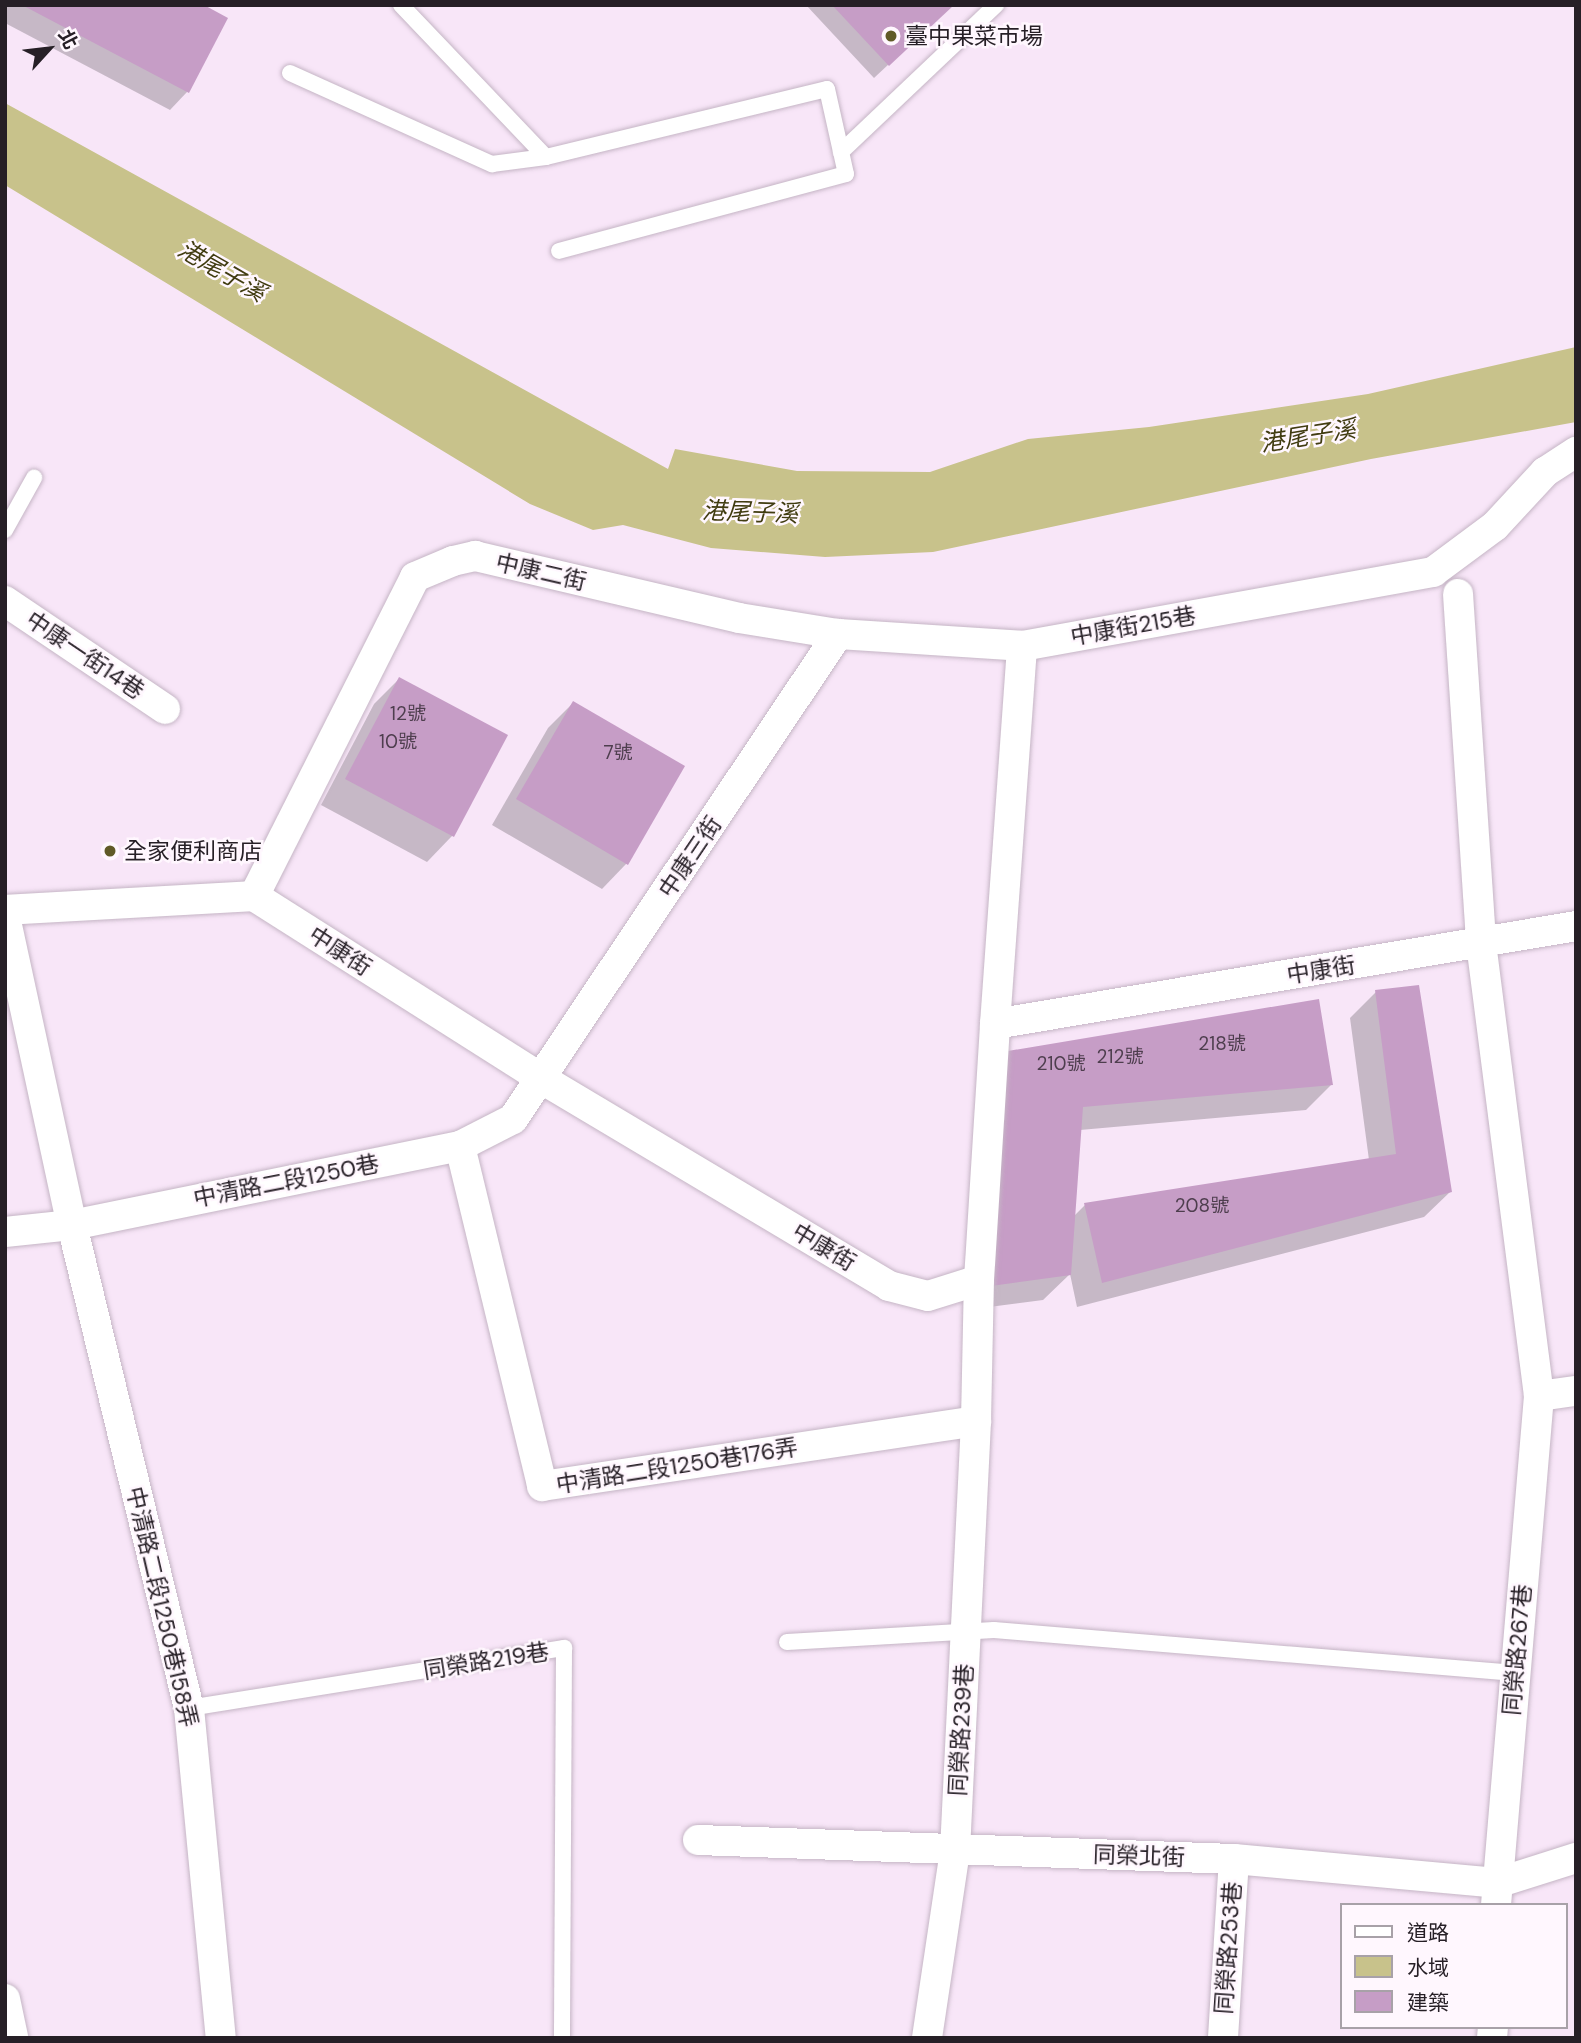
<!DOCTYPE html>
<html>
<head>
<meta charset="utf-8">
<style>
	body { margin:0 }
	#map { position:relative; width:1581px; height:2043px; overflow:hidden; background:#f8e6f8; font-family:"DM Sans","Noto Sans TC",sans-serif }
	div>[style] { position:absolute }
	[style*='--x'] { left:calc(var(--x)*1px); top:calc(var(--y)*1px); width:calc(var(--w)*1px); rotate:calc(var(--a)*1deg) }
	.water>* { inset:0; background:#c8c28b }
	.shadow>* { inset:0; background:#0003 }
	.building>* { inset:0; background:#c69dc6 }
	.roads { filter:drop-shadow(0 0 2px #c5b5c5) drop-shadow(0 0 2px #c5b5c5) }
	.lane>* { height:16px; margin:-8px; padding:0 8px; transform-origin:8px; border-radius:8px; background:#fff }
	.street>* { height:30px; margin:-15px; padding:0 15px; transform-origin:15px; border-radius:15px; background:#fff }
	.dots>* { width:19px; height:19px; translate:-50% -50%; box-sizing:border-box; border:4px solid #fff7fe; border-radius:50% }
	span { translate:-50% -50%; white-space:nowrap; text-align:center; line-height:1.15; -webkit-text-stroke:5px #fff7fe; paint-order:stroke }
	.number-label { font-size:19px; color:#4e3e4e }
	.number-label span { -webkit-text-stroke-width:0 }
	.poi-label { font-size:23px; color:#261f26 }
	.left { translate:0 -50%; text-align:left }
	.street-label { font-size:23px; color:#261f26 }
	.water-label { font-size:24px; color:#413c11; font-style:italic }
	.frame { position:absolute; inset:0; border:7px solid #261f26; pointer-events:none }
	.legend { position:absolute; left:1340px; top:1903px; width:228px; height:126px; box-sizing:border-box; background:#fff7fe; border:2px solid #a8a1a8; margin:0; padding:9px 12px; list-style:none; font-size:21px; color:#261f26 }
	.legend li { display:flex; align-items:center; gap:14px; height:35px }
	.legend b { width:35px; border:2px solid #a8a1a8 }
	.north { position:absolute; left:14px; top:14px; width:70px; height:70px; -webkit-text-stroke:5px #fff7fe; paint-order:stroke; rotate:63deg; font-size:19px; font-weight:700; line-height:28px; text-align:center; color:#261f26 }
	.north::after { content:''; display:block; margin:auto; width:24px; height:32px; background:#261f26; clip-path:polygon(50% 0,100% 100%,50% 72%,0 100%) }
</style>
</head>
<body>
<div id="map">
	<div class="water">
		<div style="clip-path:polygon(5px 103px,668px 469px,675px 449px,797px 471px,930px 472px,1028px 439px,1149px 427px,1368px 394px,1576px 347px,1576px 422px,1371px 459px,933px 552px,825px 557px,711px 548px,623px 525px,593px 530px,530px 504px,5px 185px)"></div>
	</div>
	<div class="shadow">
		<div style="clip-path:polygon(5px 5px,200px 5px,187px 92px,170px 110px,5px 23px)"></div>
		<div style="clip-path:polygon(806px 5px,952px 5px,874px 78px)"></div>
		<div style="clip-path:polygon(399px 679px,506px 736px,452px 836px,427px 862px,321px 805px,374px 704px)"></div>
		<div style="clip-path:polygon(573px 703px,627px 863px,602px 889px,492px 825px,548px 728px)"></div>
		<div style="clip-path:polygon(1376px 992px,1450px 1192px,1424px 1217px,1077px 1307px,1070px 1274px,1043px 1300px,966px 1310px,977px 1079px,1331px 1085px,1306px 1110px,1080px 1130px,1073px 1217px,1085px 1205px,1369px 1160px,1350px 1018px)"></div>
	</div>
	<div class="building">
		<div style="clip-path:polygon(22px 5px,204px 5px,228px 18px,189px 93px)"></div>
		<div style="clip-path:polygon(832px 5px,954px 5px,889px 66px)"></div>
		<div style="clip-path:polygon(399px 677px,508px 735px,454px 837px,345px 779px)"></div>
		<div style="clip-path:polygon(573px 701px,685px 766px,628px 865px,516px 799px)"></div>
		<div style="clip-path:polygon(1419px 985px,1452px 1192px,1102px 1283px,1084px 1203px,1396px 1154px,1375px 990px)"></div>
		<div style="clip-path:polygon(1319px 999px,1333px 1085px,1083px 1107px,1071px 1275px,991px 1286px,1002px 1052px)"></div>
	</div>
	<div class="roads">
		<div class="lane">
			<div style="--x:401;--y:5;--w:210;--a:46.4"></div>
			<div style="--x:290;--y:73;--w:222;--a:24.3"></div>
			<div style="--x:492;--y:164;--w:54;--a:-7.4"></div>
			<div style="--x:546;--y:157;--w:289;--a:-13.6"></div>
			<div style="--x:827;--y:89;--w:87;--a:77.4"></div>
			<div style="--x:846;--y:174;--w:297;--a:165"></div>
			<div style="--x:841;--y:152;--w:214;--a:-43.5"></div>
			<div style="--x:5;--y:530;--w:60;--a:-60.9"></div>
			<div style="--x:787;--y:1642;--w:207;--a:-3.3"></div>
			<div style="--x:994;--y:1630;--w:523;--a:4.72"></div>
			<div style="--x:189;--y:1708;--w:380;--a:-9.1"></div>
			<div style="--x:564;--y:1648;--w:390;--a:90.3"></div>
		</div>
		<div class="street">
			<div style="--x:1458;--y:594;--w:350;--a:86.2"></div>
			<div style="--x:1481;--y:943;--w:457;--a:82.7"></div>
			<div style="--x:1539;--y:1396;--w:511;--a:94.83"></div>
			<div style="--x:5;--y:601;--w:193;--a:34"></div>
			<div style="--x:254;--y:896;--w:357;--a:-63.2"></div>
			<div style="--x:415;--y:577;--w:41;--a:-22.8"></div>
			<div style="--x:453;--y:561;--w:23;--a:-13"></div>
			<div style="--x:475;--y:556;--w:271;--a:13.2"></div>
			<div style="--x:739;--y:618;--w:100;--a:9.2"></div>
			<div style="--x:838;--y:634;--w:184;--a:3.7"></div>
			<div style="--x:1022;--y:646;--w:418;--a:-10.2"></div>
			<div style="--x:1433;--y:572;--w:77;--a:-36.6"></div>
			<div style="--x:1495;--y:526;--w:74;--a:-47.2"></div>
			<div style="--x:1545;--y:472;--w:37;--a:-33"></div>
			<div style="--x:5;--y:910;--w:249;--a:-3.2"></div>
			<div style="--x:254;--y:896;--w:341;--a:32.4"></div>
			<div style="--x:542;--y:1079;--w:404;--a:30.8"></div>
			<div style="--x:889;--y:1286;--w:40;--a:14.4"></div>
			<div style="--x:928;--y:1296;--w:53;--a:-17.4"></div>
			<div style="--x:979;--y:1280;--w:256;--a:-86.4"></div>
			<div style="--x:995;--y:1024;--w:589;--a:-9.57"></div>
			<div style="--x:5;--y:916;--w:316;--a:77.8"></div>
			<div style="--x:72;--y:1225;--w:497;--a:76.4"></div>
			<div style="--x:189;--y:1708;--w:332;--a:84.5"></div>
			<div style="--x:995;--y:1024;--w:379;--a:-85.9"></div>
			<div style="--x:460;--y:1146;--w:350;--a:76.4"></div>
			<div style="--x:542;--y:1486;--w:439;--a:-8.5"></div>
			<div style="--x:976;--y:1421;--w:141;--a:-88.8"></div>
			<div style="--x:5;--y:1232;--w:67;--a:-6"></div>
			<div style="--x:72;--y:1225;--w:396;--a:-11.5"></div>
			<div style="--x:460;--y:1146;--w:59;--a:-27"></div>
			<div style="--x:513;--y:1119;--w:584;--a:-56.17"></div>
			<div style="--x:1539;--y:1396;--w:37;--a:-8"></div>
			<div style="--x:698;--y:1840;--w:536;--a:2.03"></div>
			<div style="--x:1234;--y:1859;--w:264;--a:5.2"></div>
			<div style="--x:1497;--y:1883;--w:83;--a:-17.6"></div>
			<div style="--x:5;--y:1999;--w:40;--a:78"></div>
			<div style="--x:927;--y:2038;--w:189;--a:-81.5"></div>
			<div style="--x:955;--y:1851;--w:431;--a:-87.2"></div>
			<div style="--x:1223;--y:2038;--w:179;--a:-86.5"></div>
			<div style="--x:1492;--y:2038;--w:11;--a:-85"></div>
		</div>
	</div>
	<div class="dots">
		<div style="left:891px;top:36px;background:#605a27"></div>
		<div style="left:110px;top:851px;background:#605a27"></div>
	</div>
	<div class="number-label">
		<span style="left:408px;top:714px">12號</span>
		<span style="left:398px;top:742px">10號</span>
		<span style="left:618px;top:753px">7號</span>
		<span style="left:1222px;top:1044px">218號</span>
		<span style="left:1120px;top:1057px">212號</span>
		<span style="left:1061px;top:1064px">210號</span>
		<span style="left:1202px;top:1206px">208號</span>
	</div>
	<div class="poi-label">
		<span class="left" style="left:905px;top:36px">臺中果菜市場</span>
		<span class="left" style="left:124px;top:851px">全家便利商店</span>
	</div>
	<div class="street-label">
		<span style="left:541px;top:572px;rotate:13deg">中康二街</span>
		<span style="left:1133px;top:626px;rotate:-10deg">中康街215巷</span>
		<span style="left:85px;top:655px;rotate:34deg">中康一街14巷</span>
		<span style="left:690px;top:857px;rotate:-56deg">中康三街</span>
		<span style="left:340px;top:951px;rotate:33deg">中康街</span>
		<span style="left:1321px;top:970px;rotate:-9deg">中康街</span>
		<span style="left:286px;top:1181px;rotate:-11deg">中清路二段1250巷</span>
		<span style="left:824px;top:1247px;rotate:31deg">中康街</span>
		<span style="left:677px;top:1466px;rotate:-9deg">中清路二段1250巷176弄</span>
		<span style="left:162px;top:1607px;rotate:77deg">中清路二段1250巷158弄</span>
		<span style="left:1517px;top:1650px;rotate:-85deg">同榮路267巷</span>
		<span style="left:486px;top:1661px;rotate:-9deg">同榮路219巷</span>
		<span style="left:961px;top:1730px;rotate:-87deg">同榮路239巷</span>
		<span style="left:1139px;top:1856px;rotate:2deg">同榮北街</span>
		<span style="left:1228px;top:1948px;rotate:-86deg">同榮路253巷</span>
	</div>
	<div class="water-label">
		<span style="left:222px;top:271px;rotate:30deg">港尾子溪</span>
		<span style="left:1308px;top:436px;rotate:-9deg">港尾子溪</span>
		<span style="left:750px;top:512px;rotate:2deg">港尾子溪</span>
	</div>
	<div class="frame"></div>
	<ul class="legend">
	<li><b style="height:9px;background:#fff"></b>道路</li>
	<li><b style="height:19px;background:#c8c28b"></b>水域</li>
	<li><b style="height:19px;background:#c69dc6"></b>建築</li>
	</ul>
	<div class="north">北</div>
</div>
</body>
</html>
